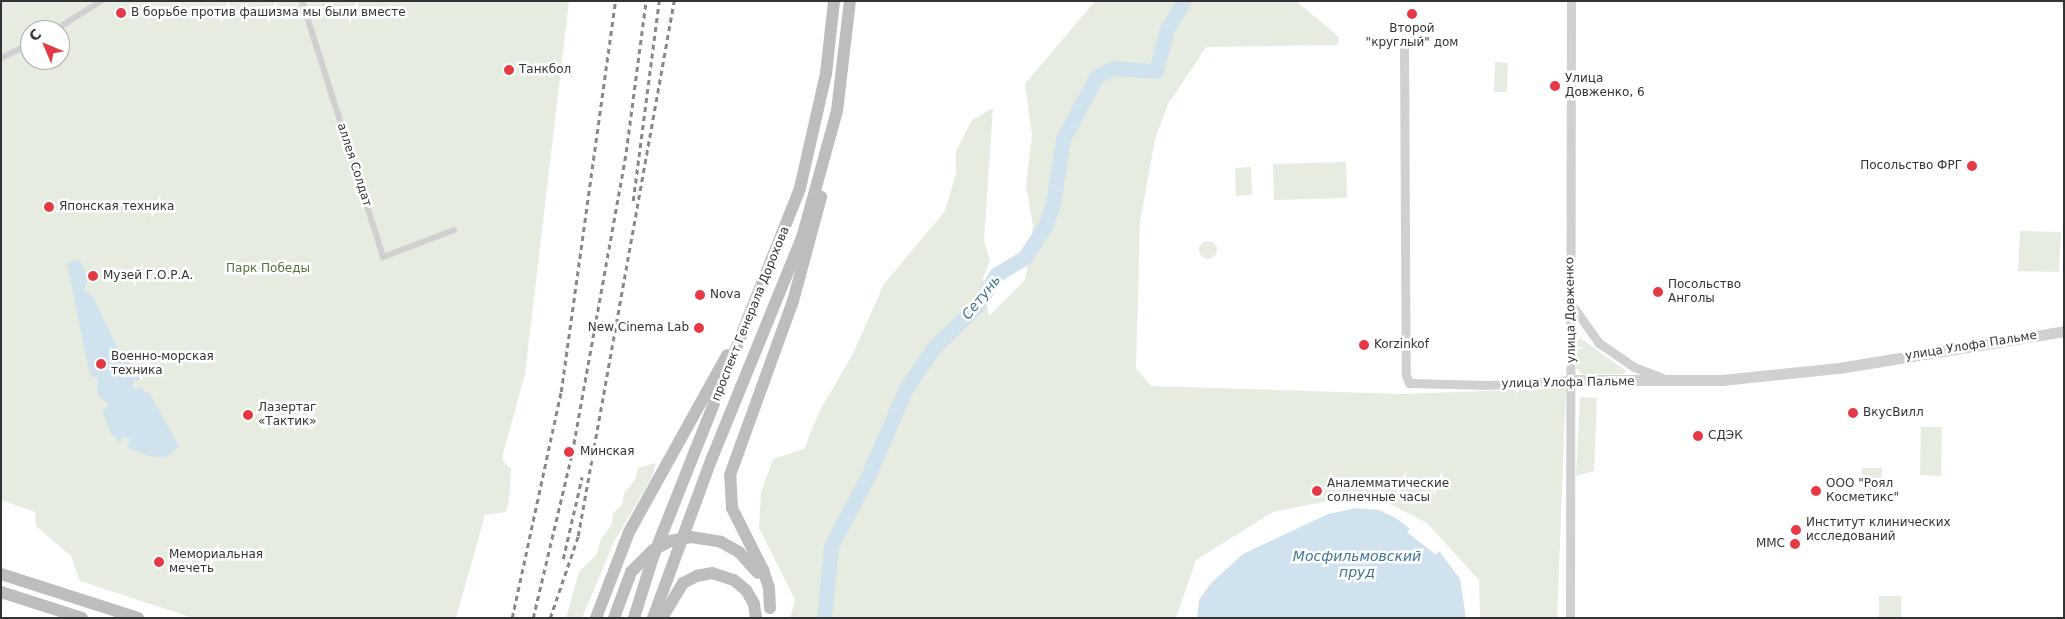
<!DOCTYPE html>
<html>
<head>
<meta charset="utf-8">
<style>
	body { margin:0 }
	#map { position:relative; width:2065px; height:619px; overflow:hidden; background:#fff; font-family:"DejaVu Sans",sans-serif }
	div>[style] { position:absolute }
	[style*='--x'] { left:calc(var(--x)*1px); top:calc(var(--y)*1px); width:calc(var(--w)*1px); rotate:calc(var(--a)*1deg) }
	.green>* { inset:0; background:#e6ecdf }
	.round { border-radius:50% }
	.water>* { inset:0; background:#cfe2ee }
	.river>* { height:15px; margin:-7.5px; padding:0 7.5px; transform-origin:7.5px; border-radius:7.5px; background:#cfe2ee }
	.pedestrian>* { height:6px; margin:-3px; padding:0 3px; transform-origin:3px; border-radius:3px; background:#d0d0d0 }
	.minor>* { height:9px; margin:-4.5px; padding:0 4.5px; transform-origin:4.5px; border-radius:4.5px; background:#d0d0d0 }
	.tertiary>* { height:11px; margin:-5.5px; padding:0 5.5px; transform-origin:5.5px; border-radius:5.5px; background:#d0d0d0 }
	.secondary>* { height:12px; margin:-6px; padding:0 6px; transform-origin:6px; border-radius:6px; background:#bdbdbd }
	.rail>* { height:2.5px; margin-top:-1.25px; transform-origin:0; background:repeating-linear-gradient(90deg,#888 0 5px,transparent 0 9px) }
	.secondary-bridge>* { height:12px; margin:-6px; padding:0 6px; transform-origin:6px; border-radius:6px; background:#bdbdbd }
	.dots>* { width:14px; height:14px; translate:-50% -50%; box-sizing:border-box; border:2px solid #fff; border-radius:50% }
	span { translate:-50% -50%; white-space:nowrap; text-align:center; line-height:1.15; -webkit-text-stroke:5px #fff; paint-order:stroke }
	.poi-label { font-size:12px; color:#333 }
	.left { translate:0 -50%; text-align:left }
	.right { translate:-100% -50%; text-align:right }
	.street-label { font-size:12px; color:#333 }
	.park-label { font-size:12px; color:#56703f }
	.water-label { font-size:14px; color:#3f7597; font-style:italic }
	.frame { position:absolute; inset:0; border:2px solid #333; pointer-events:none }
	.north { position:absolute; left:20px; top:20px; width:50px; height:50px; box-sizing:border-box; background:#fff; border:1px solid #adadad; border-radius:50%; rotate:315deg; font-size:14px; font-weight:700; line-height:20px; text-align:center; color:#333 }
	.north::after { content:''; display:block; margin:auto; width:18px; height:22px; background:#e63946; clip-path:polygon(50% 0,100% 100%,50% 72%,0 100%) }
</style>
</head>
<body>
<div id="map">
	<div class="green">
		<div style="clip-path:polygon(evenodd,1px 1px,569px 1px,525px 374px,503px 454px,503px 461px,511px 469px,509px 500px,506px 512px,485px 515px,456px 618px,193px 618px,80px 581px,71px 556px,36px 526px,35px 512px,1px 500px,1px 1px,30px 30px,60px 30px,60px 60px,30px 60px,30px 30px)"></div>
		<div style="clip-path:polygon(1095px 1px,1296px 1px,1339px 37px,1338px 45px,1206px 47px,1168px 104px,1155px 139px,1140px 221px,1136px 368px,1151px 386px,1402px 394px,1566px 388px,1557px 618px,1480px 618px,1479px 580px,1427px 523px,1368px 493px,1273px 512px,1196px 560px,1176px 618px,790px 618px,795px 600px,759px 528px,761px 492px,773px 459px,804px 449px,820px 410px,853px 354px,884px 284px,945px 211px,956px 173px,956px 151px,972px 120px,993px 108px,984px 240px,990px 261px,983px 278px,989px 316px,1025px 280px,1033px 227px,1026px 185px,1032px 135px,1025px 84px)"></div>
		<div style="clip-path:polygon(1495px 62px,1508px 63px,1507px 92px,1494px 92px)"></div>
		<div style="clip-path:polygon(1346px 162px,1347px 198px,1274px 200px,1273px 164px)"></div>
		<div style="clip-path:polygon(1251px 167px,1252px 195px,1236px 196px,1235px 168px)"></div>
		<div style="clip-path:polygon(2020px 231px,2061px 232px,2059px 272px,2018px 271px)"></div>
		<div class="round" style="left:1199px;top:241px;width:18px;height:18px"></div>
		<div style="clip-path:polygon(1580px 338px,1626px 371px,1623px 374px,1582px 374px,1576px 368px,1576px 343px)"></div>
		<div style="clip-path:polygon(1580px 397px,1597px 398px,1594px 471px,1576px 476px)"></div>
		<div style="clip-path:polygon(1921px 427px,1942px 427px,1941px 476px,1920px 475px)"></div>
		<div style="clip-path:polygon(656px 463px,652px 477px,614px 542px,582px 618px,566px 618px,579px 572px,596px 555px,601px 539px,612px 524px,613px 513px,622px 505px,624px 493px,635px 480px,638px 468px)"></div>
		<div style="clip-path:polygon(1862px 468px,1882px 468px,1881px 490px,1862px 490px)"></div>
		<div style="clip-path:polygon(1901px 596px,1901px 618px,1879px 618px,1879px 596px)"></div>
	</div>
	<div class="water">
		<div style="clip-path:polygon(79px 259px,88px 278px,84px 291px,92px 295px,121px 355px,140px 374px,141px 381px,135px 380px,132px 387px,136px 390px,142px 386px,145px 393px,149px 392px,179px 446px,165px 458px,148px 456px,128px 448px,130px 438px,123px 437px,120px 443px,110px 432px,102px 411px,110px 405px,98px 395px,97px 377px,90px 376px,67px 263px)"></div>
		<div style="clip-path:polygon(1356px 508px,1379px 510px,1396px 518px,1410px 529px,1407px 532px,1436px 555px,1439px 551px,1460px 579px,1466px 618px,1197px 618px,1199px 600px,1211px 583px,1243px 554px,1328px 514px)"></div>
	</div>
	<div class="river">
		<div style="--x:824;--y:618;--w:72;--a:-84.4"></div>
		<div style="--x:831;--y:546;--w:81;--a:-62.2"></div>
		<div style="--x:869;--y:474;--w:94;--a:-66.7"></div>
		<div style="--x:906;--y:388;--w:51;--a:-55.4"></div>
		<div style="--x:935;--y:346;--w:57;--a:-43.6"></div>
		<div style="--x:976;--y:307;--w:39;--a:-58"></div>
		<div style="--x:997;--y:274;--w:33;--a:-31"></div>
		<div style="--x:1025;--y:257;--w:35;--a:-57"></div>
		<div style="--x:1044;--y:228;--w:26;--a:-69"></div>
		<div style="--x:1053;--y:204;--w:66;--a:-81.3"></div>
		<div style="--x:1063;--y:139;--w:70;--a:-62"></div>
		<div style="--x:1096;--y:77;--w:19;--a:-28"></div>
		<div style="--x:1113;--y:68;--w:43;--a:4"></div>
		<div style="--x:1156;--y:71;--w:43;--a:-75.3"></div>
		<div style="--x:1167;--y:29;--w:33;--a:-59"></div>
	</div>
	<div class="pedestrian">
		<div style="--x:302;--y:1;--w:269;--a:72.4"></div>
		<div style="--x:383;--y:257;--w:76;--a:-20.8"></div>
		<div style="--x:55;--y:30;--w:54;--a:-32.2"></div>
		<div style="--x:1;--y:58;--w:32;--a:-26"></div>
	</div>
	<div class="minor">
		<div style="--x:1404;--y:44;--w:331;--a:89.7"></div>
		<div style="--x:1406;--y:375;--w:9;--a:69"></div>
		<div style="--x:1409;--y:383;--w:80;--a:1.4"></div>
		<div style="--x:1489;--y:385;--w:83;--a:-3.4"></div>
		<div style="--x:1569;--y:301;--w:52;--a:54.5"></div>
		<div style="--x:1599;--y:343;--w:42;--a:34.4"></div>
		<div style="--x:1634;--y:367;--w:30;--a:21"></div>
		<div style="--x:1570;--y:618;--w:617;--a:-89.91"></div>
	</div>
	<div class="tertiary">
		<div style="--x:1572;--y:380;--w:150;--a:0"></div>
		<div style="--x:1722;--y:380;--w:118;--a:-5.9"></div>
		<div style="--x:1839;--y:368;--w:228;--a:-9.3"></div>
	</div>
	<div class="secondary">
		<div style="--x:695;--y:451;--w:283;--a:-68.2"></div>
		<div style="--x:800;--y:188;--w:117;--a:-77.2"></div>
		<div style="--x:826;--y:74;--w:73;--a:-83.7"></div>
		<div style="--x:712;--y:458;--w:238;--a:-67.8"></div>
		<div style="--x:802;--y:238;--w:132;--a:-74.6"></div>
		<div style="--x:837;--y:111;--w:111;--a:-83.3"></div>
		<div style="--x:1;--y:574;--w:144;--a:17.8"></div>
		<div style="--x:1;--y:592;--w:85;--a:17.8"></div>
		<div style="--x:770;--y:608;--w:20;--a:-93"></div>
		<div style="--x:769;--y:588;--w:19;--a:-108"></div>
		<div style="--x:763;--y:570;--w:69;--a:-116.6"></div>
		<div style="--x:732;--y:508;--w:33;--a:-93"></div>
		<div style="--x:730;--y:475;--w:185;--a:-70.1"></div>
		<div style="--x:793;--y:301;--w:108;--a:-74.9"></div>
		<div style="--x:596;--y:618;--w:92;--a:-69"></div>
		<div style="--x:629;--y:532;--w:202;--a:-61"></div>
		<div style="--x:614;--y:618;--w:49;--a:-69.7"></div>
		<div style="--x:631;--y:572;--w:31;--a:-45"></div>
		<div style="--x:653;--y:550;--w:20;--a:-27"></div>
		<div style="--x:671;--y:541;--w:20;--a:-11"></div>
		<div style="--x:691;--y:537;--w:30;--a:9"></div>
		<div style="--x:721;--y:542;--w:21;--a:29"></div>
		<div style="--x:739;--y:552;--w:28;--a:48"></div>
		<div style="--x:662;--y:618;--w:41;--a:-59"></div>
		<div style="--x:683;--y:583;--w:16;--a:-27"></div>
		<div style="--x:697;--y:576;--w:15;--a:-11"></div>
		<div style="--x:712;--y:573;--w:23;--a:18"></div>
		<div style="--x:734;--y:580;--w:16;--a:40"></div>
		<div style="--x:746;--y:590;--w:16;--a:60"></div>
		<div style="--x:754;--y:604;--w:14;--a:82"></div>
	</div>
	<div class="rail">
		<div style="--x:633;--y:201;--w:202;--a:-82.6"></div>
		<div style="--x:563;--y:559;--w:84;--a:-77"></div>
		<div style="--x:512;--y:618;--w:231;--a:-77.8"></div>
		<div style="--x:561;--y:392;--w:395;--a:-82.1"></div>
		<div style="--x:533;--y:618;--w:170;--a:-76.7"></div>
		<div style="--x:572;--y:453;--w:306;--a:-79.8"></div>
		<div style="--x:626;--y:152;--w:152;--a:-82.5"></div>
		<div style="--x:550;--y:618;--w:87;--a:-71.1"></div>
		<div style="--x:578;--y:536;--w:544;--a:-79.83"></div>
	</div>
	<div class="secondary-bridge">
		<div style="--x:634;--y:618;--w:64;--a:-72.7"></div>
		<div style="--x:653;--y:557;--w:114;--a:-68.4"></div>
		<div style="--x:653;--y:618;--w:171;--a:-69.8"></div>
	</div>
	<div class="dots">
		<div style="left:121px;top:13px;background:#e63946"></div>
		<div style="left:1412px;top:14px;background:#e63946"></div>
		<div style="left:509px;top:70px;background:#e63946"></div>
		<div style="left:1555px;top:86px;background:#e63946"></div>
		<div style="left:1972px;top:166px;background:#e63946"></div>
		<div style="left:49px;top:207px;background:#e63946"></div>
		<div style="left:93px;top:276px;background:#e63946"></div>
		<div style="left:1658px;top:292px;background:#e63946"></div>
		<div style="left:700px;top:295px;background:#e63946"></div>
		<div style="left:699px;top:328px;background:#e63946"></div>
		<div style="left:1364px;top:345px;background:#e63946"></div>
		<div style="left:101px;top:364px;background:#e63946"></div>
		<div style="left:1853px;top:413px;background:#e63946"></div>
		<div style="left:248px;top:415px;background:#e63946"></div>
		<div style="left:1698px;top:436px;background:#e63946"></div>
		<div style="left:569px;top:452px;background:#e63946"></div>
		<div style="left:1317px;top:491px;background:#e63946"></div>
		<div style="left:1816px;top:491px;background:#e63946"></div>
		<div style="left:1796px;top:530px;background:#e63946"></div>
		<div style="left:1795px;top:544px;background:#e63946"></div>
		<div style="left:159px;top:562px;background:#e63946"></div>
	</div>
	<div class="poi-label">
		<span class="left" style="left:131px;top:13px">В борьбе против фашизма мы были вместе</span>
		<span style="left:1412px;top:36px">Второй<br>"круглый" дом</span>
		<span class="left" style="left:519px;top:70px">Танкбол</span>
		<span class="left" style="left:1565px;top:86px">Улица<br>Довженко, 6</span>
		<span class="right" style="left:1962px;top:166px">Посольство ФРГ</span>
		<span class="left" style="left:59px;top:207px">Японская техника</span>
		<span class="left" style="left:103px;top:276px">Музей Г.О.Р.А.</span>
		<span class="left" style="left:1668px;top:292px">Посольство<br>Анголы</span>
		<span class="left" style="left:710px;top:295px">Nova</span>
		<span class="right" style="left:689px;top:328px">New Cinema Lab</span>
		<span class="left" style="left:1374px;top:345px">Korzinkof</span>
		<span class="left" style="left:111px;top:364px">Военно-морская<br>техника</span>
		<span class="left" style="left:258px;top:415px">Лазертаг<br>«Тактик»</span>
		<span class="left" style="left:1863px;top:413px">ВкусВилл</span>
		<span class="left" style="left:1708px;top:436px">СДЭК</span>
		<span class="left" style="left:580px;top:452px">Минская</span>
		<span class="left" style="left:1327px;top:491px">Аналемматические<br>солнечные часы</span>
		<span class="left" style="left:1826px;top:491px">ООО "Роял<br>Косметикс"</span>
		<span class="left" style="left:1806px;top:530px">Институт клинических<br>исследований</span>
		<span class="right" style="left:1785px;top:544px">ММС</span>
		<span class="left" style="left:169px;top:562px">Мемориальная<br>мечеть</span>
	</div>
	<div class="street-label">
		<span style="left:354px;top:165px;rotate:72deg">аллея Солдат</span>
		<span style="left:1571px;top:310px;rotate:-91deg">улица Довженко</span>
		<span style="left:751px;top:314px;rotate:-68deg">проспект Генерала Дорохова</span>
		<span style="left:1971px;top:346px;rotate:-9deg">улица Улофа Пальме</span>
		<span style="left:1568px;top:383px;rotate:-1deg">улица Улофа Пальме</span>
	</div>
	<div class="park-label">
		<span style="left:268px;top:269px">Парк Победы</span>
	</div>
	<div class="water-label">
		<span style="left:981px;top:297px;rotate:-51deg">Сетунь</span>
		<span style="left:1357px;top:564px">Мосфильмовский<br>пруд</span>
	</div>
	<div class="frame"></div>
	<div class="north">С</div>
</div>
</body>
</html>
